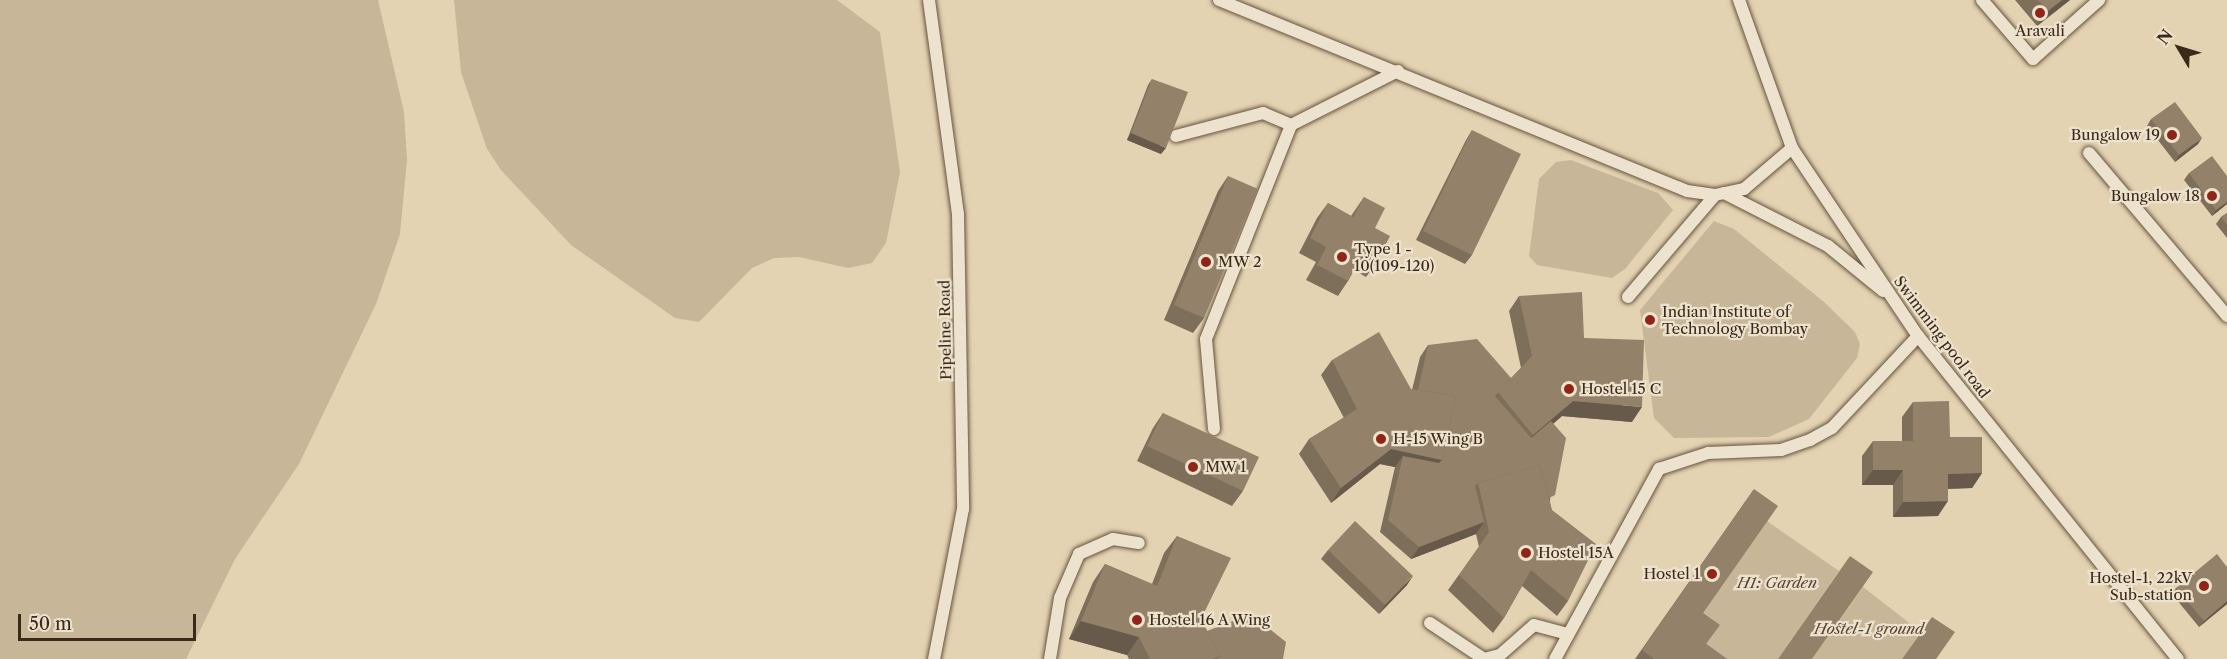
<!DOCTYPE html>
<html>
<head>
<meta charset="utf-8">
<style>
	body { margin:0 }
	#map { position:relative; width:2227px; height:659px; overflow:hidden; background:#e4d3b2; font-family:"Libre Caslon Text",serif }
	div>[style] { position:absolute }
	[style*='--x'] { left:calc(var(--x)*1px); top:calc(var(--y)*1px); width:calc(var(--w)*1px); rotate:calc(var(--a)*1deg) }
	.green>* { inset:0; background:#c7b698 }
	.roads { filter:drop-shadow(0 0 2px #65543f) drop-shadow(0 0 2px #65543f) }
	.lane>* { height:12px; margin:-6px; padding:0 6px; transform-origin:6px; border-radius:6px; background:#ede2cd }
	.wall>* { inset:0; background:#7e6f5a }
	.shaded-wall>* { inset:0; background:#675a4a }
	.building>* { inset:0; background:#938169 }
	.dots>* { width:16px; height:16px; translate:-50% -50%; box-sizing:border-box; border:3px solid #ede2cd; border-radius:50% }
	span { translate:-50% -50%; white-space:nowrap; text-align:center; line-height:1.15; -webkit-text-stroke:4.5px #ede2cd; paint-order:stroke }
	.poi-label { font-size:15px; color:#3b2919 }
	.right { translate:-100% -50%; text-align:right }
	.left { translate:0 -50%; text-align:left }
	.street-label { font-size:15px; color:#3b2919 }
	.park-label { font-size:15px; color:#574532; font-style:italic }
	.north { position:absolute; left:2149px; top:18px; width:60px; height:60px; -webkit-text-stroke:4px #ede2cd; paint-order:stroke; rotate:308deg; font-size:16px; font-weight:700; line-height:24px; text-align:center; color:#3b2919 }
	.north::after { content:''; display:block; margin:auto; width:21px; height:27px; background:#3b2919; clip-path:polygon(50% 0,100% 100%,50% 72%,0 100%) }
	.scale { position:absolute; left:18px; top:614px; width:178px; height:27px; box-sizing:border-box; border:3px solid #3b2919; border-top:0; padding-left:8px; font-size:18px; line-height:21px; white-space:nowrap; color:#3b2919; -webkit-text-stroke:4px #ede2cd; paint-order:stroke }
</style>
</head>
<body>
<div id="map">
	<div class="green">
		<div style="clip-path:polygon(0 0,378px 0,404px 112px,407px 160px,400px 234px,376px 304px,299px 464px,235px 559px,186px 659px,0 659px)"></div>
		<div style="clip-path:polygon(454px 0,837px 0,880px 32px,900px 172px,886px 243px,872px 263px,848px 268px,799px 257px,774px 258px,752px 268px,699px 322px,675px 318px,571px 245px,501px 170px,487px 149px,461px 72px)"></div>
		<div style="clip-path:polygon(1571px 160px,1658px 193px,1673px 210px,1625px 269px,1612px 278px,1537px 265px,1529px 256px,1539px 179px,1556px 162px)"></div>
		<div style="clip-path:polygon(1714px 221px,1734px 229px,1824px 302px,1855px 332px,1860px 344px,1857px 358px,1809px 419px,1769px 437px,1674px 438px,1654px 418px,1640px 310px)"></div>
		<div style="clip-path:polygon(1767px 521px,1839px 571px,1778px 659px,1696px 659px,1692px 628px)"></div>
		<div style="clip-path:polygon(1863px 587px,1921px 632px,1902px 659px,1812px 659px)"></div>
	</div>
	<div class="roads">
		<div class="lane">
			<div style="--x:929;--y:0;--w:216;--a:82.3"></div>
			<div style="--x:958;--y:214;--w:295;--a:89"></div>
			<div style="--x:963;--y:509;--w:153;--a:100.9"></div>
			<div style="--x:1219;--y:0;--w:505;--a:22.2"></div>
			<div style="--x:1687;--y:191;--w:28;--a:8"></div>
			<div style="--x:1715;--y:195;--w:30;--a:-12"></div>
			<div style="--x:1744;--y:189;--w:63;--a:-40.5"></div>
			<div style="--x:1739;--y:0;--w:157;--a:70.3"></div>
			<div style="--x:1792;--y:148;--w:226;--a:56.2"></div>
			<div style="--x:1918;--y:336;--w:415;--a:51.2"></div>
			<div style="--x:1982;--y:0;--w:78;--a:49.2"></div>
			<div style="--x:2033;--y:59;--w:89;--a:-41.8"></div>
			<div style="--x:1176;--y:136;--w:90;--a:-14.8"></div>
			<div style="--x:1263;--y:113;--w:30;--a:23"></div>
			<div style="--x:1291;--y:125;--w:120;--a:-26.8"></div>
			<div style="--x:2089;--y:153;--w:214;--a:49.7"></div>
			<div style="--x:1724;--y:193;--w:117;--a:27"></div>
			<div style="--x:1828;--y:246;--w:71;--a:39.3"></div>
			<div style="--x:1628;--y:297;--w:134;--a:-49.5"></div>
			<div style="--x:1214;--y:429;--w:90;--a:-95.1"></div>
			<div style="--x:1206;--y:339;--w:230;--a:-68.3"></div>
			<div style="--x:1430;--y:623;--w:65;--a:33.7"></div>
			<div style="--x:1484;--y:659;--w:16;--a:-14"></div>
			<div style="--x:1500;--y:655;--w:45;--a:-41.4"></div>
			<div style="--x:1534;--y:625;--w:34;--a:15"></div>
			<div style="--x:1050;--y:659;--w:62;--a:-80.7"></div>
			<div style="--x:1060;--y:598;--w:48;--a:-66.6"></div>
			<div style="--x:1079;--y:554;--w:37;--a:-24"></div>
			<div style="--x:1113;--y:539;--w:26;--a:9"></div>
			<div style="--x:1555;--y:659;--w:217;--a:-61.3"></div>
			<div style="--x:1659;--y:469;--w:52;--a:-18.1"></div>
			<div style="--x:1708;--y:453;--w:73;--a:-2.4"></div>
			<div style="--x:1781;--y:450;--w:31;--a:-19"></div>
			<div style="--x:1810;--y:440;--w:25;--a:-29"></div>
			<div style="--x:1832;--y:428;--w:126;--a:-46.9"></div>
		</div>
	</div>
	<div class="wall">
		<div style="clip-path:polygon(2015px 0,2070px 0,2037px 26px)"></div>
		<div style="clip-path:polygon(1152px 79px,1161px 154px,1127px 140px,1148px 85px)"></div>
		<div style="clip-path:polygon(2151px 119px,2198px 144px,2175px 162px,2147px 126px)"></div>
		<div style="clip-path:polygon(1472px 130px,1472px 255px,1465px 264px,1416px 240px,1466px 140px)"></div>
		<div style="clip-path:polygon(2189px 173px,2227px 176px,2227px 204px,2212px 216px,2184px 180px)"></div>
		<div style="clip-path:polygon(1228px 176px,1204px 318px,1193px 333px,1164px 320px,1218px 191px)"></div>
		<div style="clip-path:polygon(1364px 197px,1375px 228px,1377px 262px,1366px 277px,1354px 270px,1348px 281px,1338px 296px,1306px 280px,1316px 262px,1299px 253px,1317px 218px,1328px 203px,1351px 216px)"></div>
		<div style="clip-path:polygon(2227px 213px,2227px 238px,2216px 224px,2221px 217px)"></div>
		<div style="clip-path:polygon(1519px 296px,1584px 338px,1632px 422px,1562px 416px,1553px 424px,1550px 502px,1568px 601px,1557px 616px,1522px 586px,1504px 618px,1493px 633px,1448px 590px,1479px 547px,1476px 534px,1411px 559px,1380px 532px,1395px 467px,1380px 464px,1331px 503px,1299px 454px,1309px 439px,1344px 418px,1321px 375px,1332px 360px,1412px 390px,1420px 357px,1428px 345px,1511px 378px,1521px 368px,1509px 311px)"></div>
		<div style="clip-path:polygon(1913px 402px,1950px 437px,1982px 473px,1972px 488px,1948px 489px,1938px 516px,1893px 517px,1893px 485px,1862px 485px,1862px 456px,1873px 441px,1902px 441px,1902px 417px)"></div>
		<div style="clip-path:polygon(1163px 413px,1243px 491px,1232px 506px,1137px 461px,1153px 428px)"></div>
		<div style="clip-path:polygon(1754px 489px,1703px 613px,1706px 644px,1727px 659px,1635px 659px)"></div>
		<div style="clip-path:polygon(1177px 536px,1201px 619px,1207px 631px,1283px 659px,1129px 659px,1127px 655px,1069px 639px,1093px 582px,1105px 564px,1152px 584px,1164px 553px)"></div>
		<div style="clip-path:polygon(1328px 550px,1407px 585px,1379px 614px,1321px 559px)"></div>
		<div style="clip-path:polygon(2227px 567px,2227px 604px,2199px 627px,2172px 594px,2176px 588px)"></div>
	</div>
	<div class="shaded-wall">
		<div style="clip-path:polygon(2062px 0,2070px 0,2037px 26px,2048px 11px)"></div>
		<div style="clip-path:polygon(1131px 133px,1166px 148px,1161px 154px,1127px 140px)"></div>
		<div style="clip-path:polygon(2202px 138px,2198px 144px,2175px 162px,2179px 155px)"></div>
		<div style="clip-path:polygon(2227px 202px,2227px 204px,2212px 216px,2216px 210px)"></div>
		<div style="clip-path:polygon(1573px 401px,1642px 407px,1632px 422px,1562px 416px,1523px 450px,1533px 435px)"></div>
		<div style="clip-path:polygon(1391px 449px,1442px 460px,1431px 475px,1403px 456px,1395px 467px,1380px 464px,1331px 503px,1341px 488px)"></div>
		<div style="clip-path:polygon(1873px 470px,1903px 470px,1893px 485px,1862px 485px)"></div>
		<div style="clip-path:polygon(1982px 473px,1972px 488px,1938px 489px,1948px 474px)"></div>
		<div style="clip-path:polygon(1948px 501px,1938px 516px,1893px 517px,1903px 502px)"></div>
		<div style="clip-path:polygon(1484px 522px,1476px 534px,1411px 559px,1419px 547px)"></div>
		<div style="clip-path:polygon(1413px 576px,1407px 585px,1379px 614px,1385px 605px)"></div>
		<div style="clip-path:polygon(2227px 601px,2227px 604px,2199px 627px,2204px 621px)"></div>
		<div style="clip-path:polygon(1081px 621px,1139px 637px,1127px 655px,1069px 639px)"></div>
	</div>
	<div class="building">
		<div style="clip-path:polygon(2038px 0,2062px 0,2048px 11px)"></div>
		<div style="clip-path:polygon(1152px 79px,1188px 92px,1166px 148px,1131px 133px)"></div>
		<div style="clip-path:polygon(2175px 102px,2202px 138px,2179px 155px,2151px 119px)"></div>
		<div style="clip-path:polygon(1472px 130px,1521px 154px,1472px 255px,1423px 231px)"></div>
		<div style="clip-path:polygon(2212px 156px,2227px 176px,2227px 202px,2216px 210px,2189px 173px)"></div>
		<div style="clip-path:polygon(1228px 176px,1258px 189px,1204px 318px,1174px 305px)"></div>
		<div style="clip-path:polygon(1364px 197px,1385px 208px,1375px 228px,1390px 236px,1377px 262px,1363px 254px,1348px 281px,1317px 265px,1326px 247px,1310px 238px,1328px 203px,1353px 217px)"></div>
		<div style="clip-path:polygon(2227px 213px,2227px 225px,2221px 217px)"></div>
		<div style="clip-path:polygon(1582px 292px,1584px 338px,1644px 340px,1642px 407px,1573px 401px,1533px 435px,1498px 392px,1532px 356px,1519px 296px)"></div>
		<div style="clip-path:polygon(1379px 332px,1411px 389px,1456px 396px,1442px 460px,1391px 449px,1341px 488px,1309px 439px,1357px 409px,1332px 360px)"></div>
		<div style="clip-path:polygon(1477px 339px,1511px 378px,1495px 396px,1531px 438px,1551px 421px,1566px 438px,1555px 495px,1549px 498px,1540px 465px,1478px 483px,1475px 486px,1484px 522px,1419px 547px,1388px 520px,1403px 456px,1439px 463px,1442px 460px,1456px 396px,1418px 390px,1428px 345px)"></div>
		<div style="clip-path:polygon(1949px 401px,1950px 437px,1982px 437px,1982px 473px,1948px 474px,1948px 501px,1903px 502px,1903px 470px,1873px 470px,1873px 441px,1913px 441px,1913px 402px)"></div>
		<div style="clip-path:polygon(1163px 413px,1259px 457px,1243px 491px,1147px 446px)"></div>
		<div style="clip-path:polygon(1540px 465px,1552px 510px,1596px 544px,1568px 601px,1531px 570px,1504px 618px,1459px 575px,1489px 532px,1478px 483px)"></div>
		<div style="clip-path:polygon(1754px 489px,1778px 506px,1703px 613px,1720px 625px,1706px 644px,1727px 659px,1654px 659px,1642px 650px)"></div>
		<div style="clip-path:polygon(1355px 521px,1413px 576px,1385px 605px,1328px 550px)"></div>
		<div style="clip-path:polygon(1177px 536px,1231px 558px,1201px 619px,1220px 656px,1213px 659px,1150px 659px,1139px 637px,1081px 621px,1105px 564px,1157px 586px)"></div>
		<div style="clip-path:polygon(2217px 554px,2227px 567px,2227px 601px,2204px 621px,2176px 588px)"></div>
		<div style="clip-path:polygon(1850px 556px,1873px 572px,1812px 659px,1778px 659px)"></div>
		<div style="clip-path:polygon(1251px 614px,1286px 642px,1283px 659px,1217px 659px,1220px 656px,1207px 631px)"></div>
		<div style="clip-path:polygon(1932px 617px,1955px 632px,1936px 659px,1902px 659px)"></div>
	</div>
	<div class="dots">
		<div style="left:2040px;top:13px;background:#8f2418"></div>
		<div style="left:2172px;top:135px;background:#8f2418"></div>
		<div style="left:2212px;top:196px;background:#8f2418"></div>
		<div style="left:1342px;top:257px;background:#8f2418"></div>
		<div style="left:1206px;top:262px;background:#8f2418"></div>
		<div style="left:1650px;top:320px;background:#8f2418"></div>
		<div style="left:1569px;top:389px;background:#8f2418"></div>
		<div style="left:1381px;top:439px;background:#8f2418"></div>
		<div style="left:1193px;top:467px;background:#8f2418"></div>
		<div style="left:1526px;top:553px;background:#8f2418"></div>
		<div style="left:1712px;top:574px;background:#8f2418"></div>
		<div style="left:2204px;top:586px;background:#8f2418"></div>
		<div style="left:1137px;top:620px;background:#8f2418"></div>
	</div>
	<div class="poi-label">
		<span style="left:2040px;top:31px">Aravali</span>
		<span class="right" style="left:2160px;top:135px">Bungalow 19</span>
		<span class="right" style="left:2200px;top:196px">Bungalow 18</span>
		<span class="left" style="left:1354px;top:257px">Type 1 -<br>10(109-120)</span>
		<span class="left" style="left:1218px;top:262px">MW 2</span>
		<span class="left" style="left:1662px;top:320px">Indian Institute of<br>Technology Bombay</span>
		<span class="left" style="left:1581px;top:389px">Hostel 15 C</span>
		<span class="left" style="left:1393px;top:439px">H-15 Wing B</span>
		<span class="left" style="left:1205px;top:467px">MW 1</span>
		<span class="left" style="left:1538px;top:553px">Hostel 15A</span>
		<span class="right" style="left:1700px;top:574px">Hostel 1</span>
		<span class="right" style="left:2192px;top:586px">Hostel-1, 22kV<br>Sub-station</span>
		<span class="left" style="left:1149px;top:620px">Hostel 16 A Wing</span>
	</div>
	<div class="street-label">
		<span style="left:945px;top:330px;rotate:-91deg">Pipeline Road</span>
		<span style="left:1942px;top:337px;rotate:53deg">Swimming pool road</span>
	</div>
	<div class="park-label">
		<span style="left:1777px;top:583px">H1: Garden</span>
		<span style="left:1869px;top:629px">Hostel-1 ground</span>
	</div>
	<div class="north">N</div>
	<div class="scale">50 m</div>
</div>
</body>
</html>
